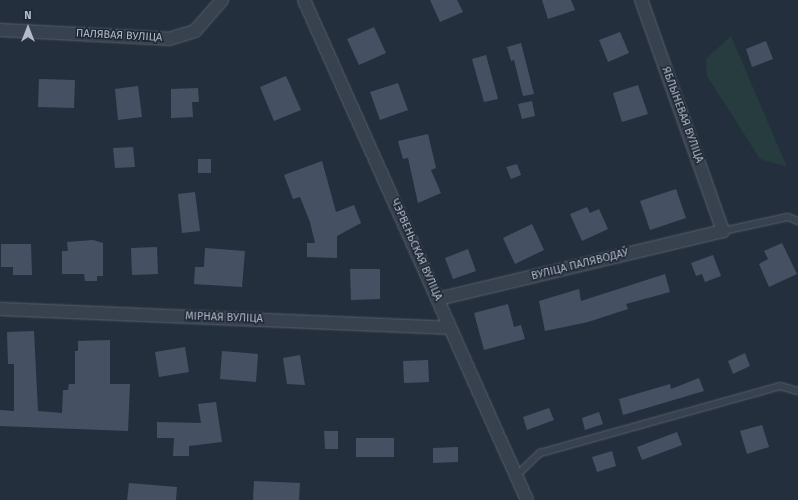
<!DOCTYPE html>
<html>
<head>
<meta charset="utf-8">
<style>
	body { margin:0 }
	#map { position:relative; width:798px; height:500px; overflow:hidden; background:#242f3e; font-family:"Fira Sans",sans-serif }
	div>[style] { position:absolute }
	[style*='--x'] { left:calc(var(--x)*1px); top:calc(var(--y)*1px); width:calc(var(--w)*1px); rotate:calc(var(--a)*1deg) }
	.green>* { inset:0; background:#263c3f }
	.building>* { inset:0; background:#455162 }
	.roads { filter:drop-shadow(0 0 1px #565f6c) drop-shadow(0 0 1px #565f6c) }
	.service>* { height:6px; margin:-3px; padding:0 3px; transform-origin:3px; border-radius:3px; background:#38414e }
	.minor>* { height:12px; margin:-6px; padding:0 6px; transform-origin:6px; border-radius:6px; background:#38414e }
	span { translate:-50% -50%; white-space:nowrap; text-align:center; line-height:1.15; -webkit-text-stroke:3px #1d2633; paint-order:stroke }
	.street-label { font-size:11px; color:#b4bcc9 }
	.north { position:absolute; left:8px; top:8px; width:40px; height:40px; -webkit-text-stroke:3px #1d2633; paint-order:stroke; rotate:0deg; font-size:11px; font-weight:700; line-height:16px; text-align:center; color:#b4bcc9 }
	.north::after { content:''; display:block; margin:auto; width:14px; height:18px; background:#b4bcc9; clip-path:polygon(50% 0,100% 100%,50% 72%,0 100%) }
</style>
</head>
<body>
<div id="map">
	<div class="green">
		<div style="clip-path:polygon(731px 36px,787px 167px,760px 159px,707px 76px,706px 59px)"></div>
	</div>
	<div class="building">
		<div style="clip-path:polygon(430px 0,457px 0,463px 12px,440px 22px)"></div>
		<div style="clip-path:polygon(542px 0,571px 0,575px 10px,548px 19px)"></div>
		<div style="clip-path:polygon(374px 27px,386px 53px,359px 65px,347px 39px)"></div>
		<div style="clip-path:polygon(620px 32px,629px 53px,608px 62px,599px 40px)"></div>
		<div style="clip-path:polygon(766px 41px,773px 59px,752px 67px,746px 49px)"></div>
		<div style="clip-path:polygon(521px 43px,534px 94px,523px 96px,514px 60px,511px 61px,507px 47px)"></div>
		<div style="clip-path:polygon(486px 55px,498px 99px,484px 102px,472px 59px)"></div>
		<div style="clip-path:polygon(286px 76px,301px 110px,274px 121px,260px 87px)"></div>
		<div style="clip-path:polygon(39px 79px,75px 80px,74px 108px,38px 107px)"></div>
		<div style="clip-path:polygon(398px 83px,408px 110px,380px 120px,370px 92px)"></div>
		<div style="clip-path:polygon(638px 85px,648px 114px,622px 122px,613px 93px)"></div>
		<div style="clip-path:polygon(138px 86px,142px 117px,118px 120px,115px 89px)"></div>
		<div style="clip-path:polygon(198px 88px,199px 102px,192px 102px,193px 117px,171px 118px,171px 89px)"></div>
		<div style="clip-path:polygon(532px 101px,535px 116px,522px 119px,518px 104px)"></div>
		<div style="clip-path:polygon(428px 134px,436px 168px,431px 170px,441px 193px,418px 203px,408px 158px,403px 159px,398px 141px)"></div>
		<div style="clip-path:polygon(133px 147px,135px 167px,115px 168px,113px 148px)"></div>
		<div style="clip-path:polygon(198px 159px,211px 159px,211px 173px,198px 173px)"></div>
		<div style="clip-path:polygon(322px 161px,336px 212px,354px 205px,361px 223px,337px 236px,337px 258px,307px 257px,307px 243px,315px 243px,310px 222px,300px 197px,293px 199px,284px 175px)"></div>
		<div style="clip-path:polygon(517px 164px,521px 175px,511px 179px,506px 167px)"></div>
		<div style="clip-path:polygon(676px 189px,686px 218px,650px 230px,640px 201px)"></div>
		<div style="clip-path:polygon(195px 192px,200px 231px,182px 233px,178px 194px)"></div>
		<div style="clip-path:polygon(587px 207px,590px 213px,599px 209px,608px 229px,582px 241px,570px 214px)"></div>
		<div style="clip-path:polygon(532px 224px,544px 250px,515px 264px,503px 238px)"></div>
		<div style="clip-path:polygon(93px 240px,103px 243px,103px 276px,97px 276px,97px 281px,85px 281px,84px 274px,62px 274px,62px 251px,68px 251px,67px 242px)"></div>
		<div style="clip-path:polygon(782px 243px,797px 274px,769px 287px,759px 264px,768px 259px,764px 251px)"></div>
		<div style="clip-path:polygon(1px 244px,31px 244px,32px 275px,13px 275px,13px 267px,1px 267px)"></div>
		<div style="clip-path:polygon(157px 247px,158px 274px,132px 275px,131px 248px)"></div>
		<div style="clip-path:polygon(205px 248px,245px 251px,242px 287px,194px 284px,195px 267px,204px 267px)"></div>
		<div style="clip-path:polygon(468px 249px,476px 271px,453px 279px,445px 258px)"></div>
		<div style="clip-path:polygon(713px 255px,721px 276px,705px 282px,702px 274px,696px 276px,691px 263px)"></div>
		<div style="clip-path:polygon(350px 269px,380px 269px,380px 299px,351px 300px)"></div>
		<div style="clip-path:polygon(665px 274px,670px 292px,626px 304px,628px 309px,588px 322px,545px 331px,539px 301px,579px 289px,581px 301px)"></div>
		<div style="clip-path:polygon(508px 304px,514px 327px,521px 325px,525px 339px,484px 350px,474px 313px)"></div>
		<div style="clip-path:polygon(34px 331px,38px 411px,62px 413px,63px 390px,68px 390px,69px 384px,75px 384px,75px 351px,78px 351px,78px 341px,110px 340px,110px 384px,130px 384px,128px 431px,0 426px,0 410px,14px 411px,14px 364px,8px 364px,7px 332px)"></div>
		<div style="clip-path:polygon(185px 347px,189px 372px,159px 377px,155px 352px)"></div>
		<div style="clip-path:polygon(222px 351px,258px 354px,256px 382px,220px 379px)"></div>
		<div style="clip-path:polygon(745px 353px,750px 366px,733px 374px,728px 361px)"></div>
		<div style="clip-path:polygon(300px 355px,305px 385px,287px 384px,283px 358px)"></div>
		<div style="clip-path:polygon(428px 360px,429px 382px,404px 383px,403px 361px)"></div>
		<div style="clip-path:polygon(699px 378px,704px 391px,623px 415px,619px 399px,670px 384px,671px 389px)"></div>
		<div style="clip-path:polygon(216px 402px,222px 442px,189px 446px,189px 456px,173px 456px,174px 438px,157px 438px,157px 422px,201px 423px,198px 404px)"></div>
		<div style="clip-path:polygon(549px 408px,554px 420px,527px 430px,523px 417px)"></div>
		<div style="clip-path:polygon(599px 412px,603px 424px,585px 430px,582px 418px)"></div>
		<div style="clip-path:polygon(762px 425px,769px 447px,747px 454px,740px 431px)"></div>
		<div style="clip-path:polygon(324px 431px,338px 431px,338px 449px,325px 449px)"></div>
		<div style="clip-path:polygon(677px 432px,682px 445px,642px 460px,637px 447px)"></div>
		<div style="clip-path:polygon(356px 438px,394px 438px,394px 457px,356px 457px)"></div>
		<div style="clip-path:polygon(458px 447px,458px 462px,433px 463px,433px 448px)"></div>
		<div style="clip-path:polygon(612px 451px,616px 466px,597px 472px,592px 457px)"></div>
		<div style="clip-path:polygon(254px 481px,300px 483px,299px 500px,253px 500px)"></div>
		<div style="clip-path:polygon(129px 483px,177px 487px,176px 500px,127px 500px)"></div>
	</div>
	<div class="roads">
		<div class="service">
			<div style="--x:723;--y:231;--w:66;--a:-12.2"></div>
			<div style="--x:788;--y:217;--w:11;--a:22"></div>
			<div style="--x:517;--y:475;--w:32;--a:-44"></div>
			<div style="--x:540;--y:453;--w:249;--a:-15.6"></div>
			<div style="--x:780;--y:386;--w:19;--a:16"></div>
		</div>
		<div class="minor">
			<div style="--x:304;--y:0;--w:547;--a:65.96"></div>
			<div style="--x:0;--y:30;--w:169;--a:3"></div>
			<div style="--x:169;--y:39;--w:27;--a:-17"></div>
			<div style="--x:195;--y:31;--w:41;--a:-48.9"></div>
			<div style="--x:438;--y:299;--w:293;--a:-13.4"></div>
			<div style="--x:723;--y:231;--w:245;--a:-109.5"></div>
			<div style="--x:0;--y:309;--w:449;--a:2.4"></div>
		</div>
	</div>
	<div class="street-label">
		<span style="left:119px;top:36px;rotate:3deg">ПАЛЯВАЯ ВУЛІЦА</span>
		<span style="left:682px;top:115px;rotate:70deg">ЯБЛЫНЕВАЯ ВУЛІЦА</span>
		<span style="left:416px;top:250px;rotate:66deg">ЧЭРВЕНЬСКАЯ ВУЛІЦА</span>
		<span style="left:580px;top:265px;rotate:-14deg">ВУЛІЦА ПАЛЯВОДАЎ</span>
		<span style="left:224px;top:318px;rotate:2deg">МІРНАЯ ВУЛІЦА</span>
	</div>
	<div class="north">N</div>
</div>
</body>
</html>
